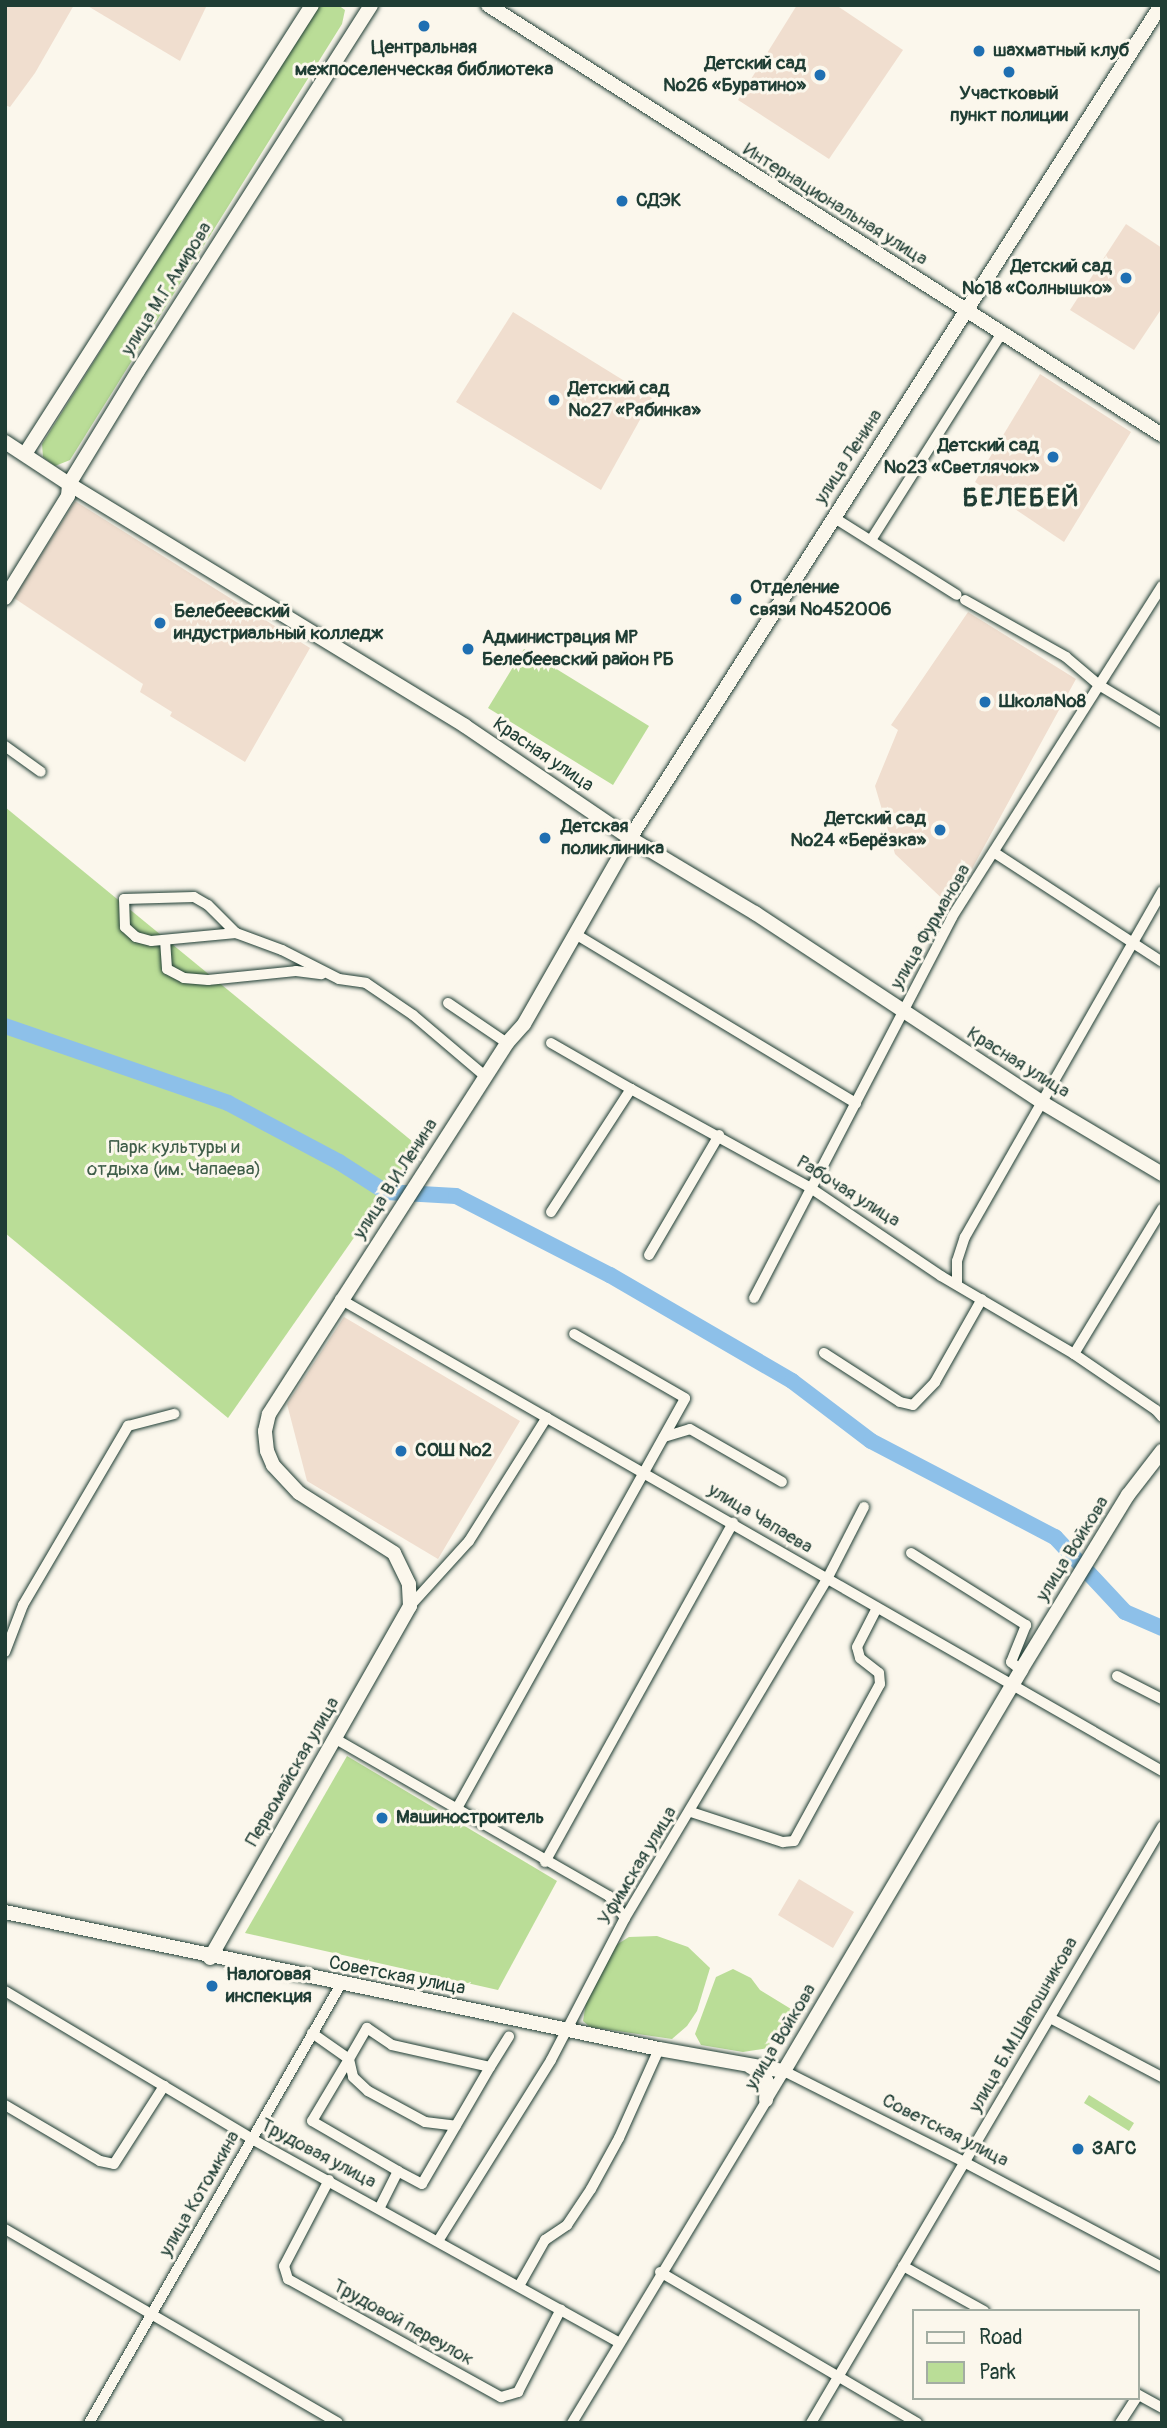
<!DOCTYPE html>
<html>
<head>
<meta charset="utf-8">
<style>
	body { margin:0 }
	#map { position:relative; width:1167px; height:2428px; overflow:hidden; background:#fbf7ec; font-family:Pangolin,sans-serif }
	div>[style] { position:absolute }
	[style*='--x'] { left:calc(var(--x)*1px); top:calc(var(--y)*1px); width:calc(var(--w)*1px); rotate:calc(var(--a)*1deg) }
	.built>* { inset:0; background:#f0decf }
	.green>* { inset:0; background:#badd97 }
	.river>* { height:16px; margin:-8px; padding:0 8px; transform-origin:8px; border-radius:8px; background:#8dc0e9 }
	.roads { filter:drop-shadow(0 0 2px #1f3d34) drop-shadow(0 0 2px #1f3d34) }
	.street>* { height:10px; margin:-5px; padding:0 5px; transform-origin:5px; border-radius:5px; background:#fbf7ec }
	.secondary>* { height:14px; margin:-7px; padding:0 7px; transform-origin:7px; border-radius:7px; background:#fbf7ec }
	.dots>* { width:19px; height:19px; translate:-50% -50%; box-sizing:border-box; border:4px solid #fbf7ec; border-radius:50% }
	span { translate:-50% -50%; white-space:nowrap; text-align:center; line-height:1.15; -webkit-text-stroke:6px #fbf7ec; paint-order:stroke }
	.poi-label { font-size:19px; color:#1f3d34; font-weight:700 }
	.left { translate:0 -50%; text-align:left }
	.right { translate:-100% -50%; text-align:right }
	.street-label { font-size:19px; color:#1f3d34 }
	.park-label { font-size:19px; color:#3e5d48 }
	.district-label { font-size:26px; color:#1f3d34; font-weight:700; letter-spacing:2px }
	.frame { position:absolute; inset:0; border:7px solid #1f3d34; pointer-events:none }
	.legend { position:absolute; left:912px; top:2309px; width:228px; height:91px; box-sizing:border-box; background:#fbf7ec; border:2px solid #a3ada2; margin:0; padding:9px 12px; list-style:none; font-size:21px; color:#1f3d34 }
	.legend li { display:flex; align-items:center; gap:14px; height:35px }
	.legend b { width:35px; border:2px solid #a3ada2 }
</style>
</head>
<body>
<div id="map">
	<div class="built">
		<div style="clip-path:polygon(5px 5px,74px 5px,35px 73px,10px 107px,5px 105px)"></div>
		<div style="clip-path:polygon(86px 5px,207px 5px,180px 61px)"></div>
		<div style="clip-path:polygon(797px 5px,836px 5px,903px 50px,829px 159px,738px 100px)"></div>
		<div style="clip-path:polygon(1126px 224px,1162px 248px,1162px 308px,1134px 350px,1070px 310px)"></div>
		<div style="clip-path:polygon(513px 312px,652px 398px,601px 490px,456px 402px)"></div>
		<div style="clip-path:polygon(1040px 374px,1131px 432px,1064px 542px,975px 482px)"></div>
		<div style="clip-path:polygon(75px 501px,310px 648px,245px 762px,170px 716px,172px 712px,140px 692px,143px 684px,14px 598px)"></div>
		<div style="clip-path:polygon(968px 612px,1076px 679px,951px 907px,895px 854px,875px 786px,898px 730px,891px 725px)"></div>
		<div style="clip-path:polygon(344px 1317px,520px 1421px,438px 1559px,307px 1481px,287px 1404px)"></div>
		<div style="clip-path:polygon(799px 1879px,854px 1912px,833px 1948px,778px 1915px)"></div>
	</div>
	<div class="green">
		<div style="clip-path:polygon(323px 5px,338px 5px,345px 10px,342px 24px,70px 460px,55px 466px,43px 457px,42px 444px,317px 7px)"></div>
		<div style="clip-path:polygon(524px 649px,649px 726px,613px 785px,488px 708px)"></div>
		<div style="clip-path:polygon(5px 807px,418px 1146px,228px 1418px,5px 1233px)"></div>
		<div style="clip-path:polygon(347px 1756px,557px 1881px,498px 1990px,245px 1933px)"></div>
		<div style="clip-path:polygon(657px 1936px,688px 1947px,710px 1968px,697px 2011px,687px 2026px,672px 2039px,590px 2027px,583px 2021px,586px 2003px,613px 1947px,629px 1937px)"></div>
		<div style="clip-path:polygon(733px 1969px,751px 1978px,760px 1990px,791px 2009px,791px 2016px,769px 2048px,743px 2052px,701px 2045px,695px 2034px,716px 1977px)"></div>
		<div style="clip-path:polygon(1089px 2095px,1134px 2123px,1129px 2131px,1084px 2103px)"></div>
	</div>
	<div class="river">
		<div style="--x:5;--y:1026;--w:236;--a:19"></div>
		<div style="--x:228;--y:1103;--w:126;--a:28"></div>
		<div style="--x:339;--y:1162;--w:56;--a:32.6"></div>
		<div style="--x:386;--y:1192;--w:70;--a:3.3"></div>
		<div style="--x:456;--y:1196;--w:173;--a:27.2"></div>
		<div style="--x:610;--y:1275;--w:211;--a:30.2"></div>
		<div style="--x:792;--y:1381;--w:99;--a:37.2"></div>
		<div style="--x:871;--y:1441;--w:208;--a:27.6"></div>
		<div style="--x:1055;--y:1537;--w:103;--a:47"></div>
		<div style="--x:1125;--y:1612;--w:40;--a:23.4"></div>
	</div>
	<div class="roads">
		<div class="street">
			<div style="--x:833;--y:517;--w:146;--a:32.2"></div>
			<div style="--x:871;--y:540;--w:245;--a:-57.7"></div>
			<div style="--x:965;--y:600;--w:116;--a:29.4"></div>
			<div style="--x:1066;--y:657;--w:43;--a:40.3"></div>
			<div style="--x:1099;--y:685;--w:74;--a:31.1"></div>
			<div style="--x:5;--y:746;--w:44;--a:35.8"></div>
			<div style="--x:995;--y:853;--w:199;--a:33.1"></div>
			<div style="--x:236;--y:933;--w:85;--a:174.6"></div>
			<div style="--x:151;--y:941;--w:16;--a:-165"></div>
			<div style="--x:136;--y:937;--w:15;--a:-138"></div>
			<div style="--x:125;--y:927;--w:28;--a:-92"></div>
			<div style="--x:124;--y:899;--w:70;--a:-1.6"></div>
			<div style="--x:194;--y:897;--w:16;--a:30"></div>
			<div style="--x:208;--y:905;--w:40;--a:45"></div>
			<div style="--x:236;--y:933;--w:49;--a:20.3"></div>
			<div style="--x:282;--y:950;--w:64;--a:27"></div>
			<div style="--x:339;--y:979;--w:27;--a:8"></div>
			<div style="--x:366;--y:983;--w:57;--a:34.2"></div>
			<div style="--x:413;--y:1015;--w:96;--a:40.3"></div>
			<div style="--x:577;--y:935;--w:326;--a:31.1"></div>
			<div style="--x:165;--y:940;--w:29;--a:86"></div>
			<div style="--x:167;--y:969;--w:19;--a:28"></div>
			<div style="--x:184;--y:978;--w:24;--a:5"></div>
			<div style="--x:208;--y:980;--w:88;--a:-5.8"></div>
			<div style="--x:296;--y:971;--w:26;--a:7"></div>
			<div style="--x:448;--y:1003;--w:71;--a:34.1"></div>
			<div style="--x:551;--y:1043;--w:92;--a:29.9"></div>
			<div style="--x:551;--y:1212;--w:147;--a:-57"></div>
			<div style="--x:631;--y:1089;--w:203;--a:28.8"></div>
			<div style="--x:809;--y:1187;--w:159;--a:34"></div>
			<div style="--x:941;--y:1276;--w:154;--a:30.4"></div>
			<div style="--x:1074;--y:1354;--w:99;--a:34.3"></div>
			<div style="--x:1156;--y:1410;--w:9;--a:49"></div>
			<div style="--x:649;--y:1255;--w:139;--a:-59.7"></div>
			<div style="--x:957;--y:1284;--w:23;--a:-90"></div>
			<div style="--x:957;--y:1261;--w:25;--a:-72"></div>
			<div style="--x:965;--y:1237;--w:398;--a:-60.3"></div>
			<div style="--x:754;--y:1298;--w:429;--a:-62.5"></div>
			<div style="--x:952;--y:917;--w:392;--a:-57.6"></div>
			<div style="--x:340;--y:1299;--w:948;--a:29.86"></div>
			<div style="--x:824;--y:1353;--w:90;--a:32.8"></div>
			<div style="--x:900;--y:1402;--w:13;--a:13"></div>
			<div style="--x:913;--y:1405;--w:32;--a:-46"></div>
			<div style="--x:935;--y:1382;--w:95;--a:-60.5"></div>
			<div style="--x:1074;--y:1354;--w:170;--a:-58.7"></div>
			<div style="--x:664;--y:1437;--w:27;--a:-17"></div>
			<div style="--x:690;--y:1429;--w:106;--a:29.9"></div>
			<div style="--x:911;--y:1553;--w:136;--a:32.1"></div>
			<div style="--x:1026;--y:1625;--w:40;--a:112"></div>
			<div style="--x:1011;--y:1662;--w:13;--a:39"></div>
			<div style="--x:410;--y:1606;--w:88;--a:-47.8"></div>
			<div style="--x:469;--y:1541;--w:146;--a:-57.8"></div>
			<div style="--x:5;--y:1652;--w:50;--a:-69"></div>
			<div style="--x:23;--y:1605;--w:208;--a:-59.6"></div>
			<div style="--x:128;--y:1426;--w:48;--a:-14.6"></div>
			<div style="--x:1117;--y:1676;--w:51;--a:27.1"></div>
			<div style="--x:334;--y:1738;--w:317;--a:29.9"></div>
			<div style="--x:609;--y:1896;--w:27;--a:54"></div>
			<div style="--x:456;--y:1810;--w:471;--a:-60.9"></div>
			<div style="--x:685;--y:1398;--w:128;--a:-150"></div>
			<div style="--x:691;--y:1812;--w:97;--a:18.1"></div>
			<div style="--x:783;--y:1842;--w:11;--a:-5"></div>
			<div style="--x:794;--y:1841;--w:179;--a:-61.3"></div>
			<div style="--x:880;--y:1684;--w:11;--a:-95"></div>
			<div style="--x:879;--y:1673;--w:24;--a:-142"></div>
			<div style="--x:860;--y:1658;--w:11;--a:-105"></div>
			<div style="--x:857;--y:1647;--w:44;--a:-62.9"></div>
			<div style="--x:545;--y:1862;--w:388;--a:-61"></div>
			<div style="--x:5;--y:1991;--w:288;--a:30.9"></div>
			<div style="--x:252;--y:2139;--w:419;--a:29"></div>
			<div style="--x:1050;--y:2018;--w:127;--a:27.8"></div>
			<div style="--x:312;--y:2033;--w:45;--a:35.1"></div>
			<div style="--x:349;--y:2059;--w:36;--a:-60"></div>
			<div style="--x:367;--y:2028;--w:30;--a:34"></div>
			<div style="--x:392;--y:2045;--w:100;--a:12.7"></div>
			<div style="--x:490;--y:2067;--w:135;--a:120.2"></div>
			<div style="--x:422;--y:2184;--w:27;--a:-152"></div>
			<div style="--x:398;--y:2171;--w:40;--a:116.6"></div>
			<div style="--x:349;--y:2059;--w:72;--a:120.8"></div>
			<div style="--x:312;--y:2121;--w:99;--a:30.2"></div>
			<div style="--x:349;--y:2059;--w:18;--a:77"></div>
			<div style="--x:353;--y:2077;--w:21;--a:43"></div>
			<div style="--x:368;--y:2091;--w:65;--a:28.5"></div>
			<div style="--x:425;--y:2122;--w:31;--a:7"></div>
			<div style="--x:490;--y:2067;--w:36;--a:-58"></div>
			<div style="--x:5;--y:2105;--w:110;--a:30.5"></div>
			<div style="--x:100;--y:2161;--w:14;--a:12"></div>
			<div style="--x:114;--y:2164;--w:93;--a:-57.3"></div>
			<div style="--x:329;--y:2180;--w:97;--a:117.6"></div>
			<div style="--x:284;--y:2266;--w:14;--a:73"></div>
			<div style="--x:288;--y:2279;--w:244;--a:29"></div>
			<div style="--x:501;--y:2397;--w:18;--a:-16"></div>
			<div style="--x:518;--y:2392;--w:93;--a:-62.6"></div>
			<div style="--x:5;--y:2229;--w:385;--a:30.2"></div>
			<div style="--x:438;--y:2241;--w:213;--a:-58"></div>
			<div style="--x:551;--y:2060;--w:160;--a:-62.5"></div>
			<div style="--x:625;--y:1918;--w:395;--a:-59.2"></div>
			<div style="--x:827;--y:1579;--w:81;--a:-62.8"></div>
			<div style="--x:903;--y:2266;--w:93;--a:29.1"></div>
			<div style="--x:660;--y:2272;--w:298;--a:30.4"></div>
			<div style="--x:519;--y:2286;--w:53;--a:-60.5"></div>
			<div style="--x:545;--y:2240;--w:27;--a:-34"></div>
			<div style="--x:567;--y:2225;--w:43;--a:-56.3"></div>
			<div style="--x:591;--y:2189;--w:58;--a:-61.2"></div>
			<div style="--x:619;--y:2138;--w:98;--a:-65.8"></div>
			<div style="--x:1137;--y:2394;--w:29;--a:29"></div>
			<div style="--x:89;--y:2423;--w:506;--a:-60.14"></div>
			<div style="--x:572;--y:2423;--w:411;--a:-58.9"></div>
			<div style="--x:784;--y:2071;--w:202;--a:26.8"></div>
			<div style="--x:964;--y:2162;--w:224;--a:27.9"></div>
			<div style="--x:811;--y:2423;--w:692;--a:-59.51"></div>
			<div style="--x:1120;--y:2423;--w:30;--a:-57"></div>
		</div>
		<div class="secondary">
			<div style="--x:488;--y:5;--w:799;--a:32.54"></div>
			<div style="--x:5;--y:442;--w:77;--a:33.3"></div>
			<div style="--x:69;--y:484;--w:464;--a:31.4"></div>
			<div style="--x:465;--y:726;--w:199;--a:34.2"></div>
			<div style="--x:630;--y:838;--w:146;--a:31"></div>
			<div style="--x:755;--y:913;--w:345;--a:33.4"></div>
			<div style="--x:1043;--y:1103;--w:139;--a:30.8"></div>
			<div style="--x:25;--y:454;--w:533;--a:-57.41"></div>
			<div style="--x:5;--y:598;--w:120;--a:-58.3"></div>
			<div style="--x:68;--y:496;--w:12;--a:-85"></div>
			<div style="--x:69;--y:484;--w:132;--a:-58.6"></div>
			<div style="--x:138;--y:371;--w:434;--a:-57.5"></div>
			<div style="--x:5;--y:1912;--w:668;--a:11.83"></div>
			<div style="--x:659;--y:2049;--w:127;--a:10"></div>
			<div style="--x:784;--y:2071;--w:466;--a:-59.4"></div>
			<div style="--x:1021;--y:1670;--w:205;--a:-58.6"></div>
			<div style="--x:1128;--y:1495;--w:56;--a:-52.3"></div>
			<div style="--x:210;--y:1958;--w:405;--a:-60.4"></div>
			<div style="--x:410;--y:1606;--w:22;--a:-93"></div>
			<div style="--x:409;--y:1584;--w:34;--a:-116"></div>
			<div style="--x:394;--y:1553;--w:112;--a:-147.7"></div>
			<div style="--x:299;--y:1493;--w:38;--a:-133"></div>
			<div style="--x:273;--y:1465;--w:15;--a:-113"></div>
			<div style="--x:267;--y:1451;--w:20;--a:-96"></div>
			<div style="--x:265;--y:1431;--w:17;--a:-77"></div>
			<div style="--x:269;--y:1414;--w:441;--a:-57.3"></div>
			<div style="--x:507;--y:1043;--w:25;--a:-48"></div>
			<div style="--x:524;--y:1024;--w:214;--a:-60.3"></div>
			<div style="--x:630;--y:838;--w:988;--a:-57.48"></div>
			<div style="--x:751;--y:2067;--w:13;--a:27"></div>
			<div style="--x:763;--y:2073;--w:10;--a:66"></div>
			<div style="--x:767;--y:2082;--w:18;--a:93"></div>
		</div>
	</div>
	<div class="dots">
		<div style="left:424px;top:26px;background:#1f6fb2"></div>
		<div style="left:979px;top:51px;background:#1f6fb2"></div>
		<div style="left:1009px;top:72px;background:#1f6fb2"></div>
		<div style="left:820px;top:75px;background:#1f6fb2"></div>
		<div style="left:622px;top:201px;background:#1f6fb2"></div>
		<div style="left:1126px;top:278px;background:#1f6fb2"></div>
		<div style="left:554px;top:400px;background:#1f6fb2"></div>
		<div style="left:1053px;top:457px;background:#1f6fb2"></div>
		<div style="left:736px;top:599px;background:#1f6fb2"></div>
		<div style="left:160px;top:623px;background:#1f6fb2"></div>
		<div style="left:468px;top:649px;background:#1f6fb2"></div>
		<div style="left:985px;top:702px;background:#1f6fb2"></div>
		<div style="left:940px;top:830px;background:#1f6fb2"></div>
		<div style="left:545px;top:838px;background:#1f6fb2"></div>
		<div style="left:401px;top:1451px;background:#1f6fb2"></div>
		<div style="left:382px;top:1818px;background:#1f6fb2"></div>
		<div style="left:212px;top:1986px;background:#1f6fb2"></div>
		<div style="left:1078px;top:2149px;background:#1f6fb2"></div>
	</div>
	<div class="poi-label">
		<span style="left:424px;top:59px">Центральная<br>межпоселенческая библиотека</span>
		<span class="left" style="left:993px;top:51px">шахматный клуб</span>
		<span class="right" style="left:806px;top:75px">Детский сад<br>№26 «Буратино»</span>
		<span style="left:1009px;top:105px">Участковый<br>пункт полиции</span>
		<span class="left" style="left:636px;top:201px">СДЭК</span>
		<span class="right" style="left:1112px;top:278px">Детский сад<br>№18 «Солнышко»</span>
		<span class="left" style="left:568px;top:400px">Детский сад<br>№27 «Рябинка»</span>
		<span class="right" style="left:1039px;top:457px">Детский сад<br>№23 «Светлячок»</span>
		<span class="left" style="left:750px;top:599px">Отделение<br>связи №452006</span>
		<span class="left" style="left:174px;top:623px">Белебеевский<br>индустриальный колледж</span>
		<span class="left" style="left:482px;top:649px">Администрация МР<br>Белебеевский район РБ</span>
		<span class="left" style="left:999px;top:702px">Школа№8</span>
		<span class="right" style="left:926px;top:830px">Детский сад<br>№24 «Берёзка»</span>
		<span class="left" style="left:561px;top:838px">Детская<br>поликлиника</span>
		<span class="left" style="left:415px;top:1451px">СОШ №2</span>
		<span class="left" style="left:396px;top:1818px">Машиностроитель</span>
		<span class="left" style="left:226px;top:1986px">Налоговая<br>инспекция</span>
		<span class="left" style="left:1092px;top:2149px">ЗАГС</span>
	</div>
	<div class="street-label">
		<span style="left:835px;top:205px;rotate:32deg">Интернациональная улица</span>
		<span style="left:167px;top:289px;rotate:-58deg">улица М.Г.Амирова</span>
		<span style="left:849px;top:457px;rotate:-57deg">улица Ленина</span>
		<span style="left:543px;top:755px;rotate:34deg">Красная улица</span>
		<span style="left:931px;top:927px;rotate:-60deg">улица Фурманова</span>
		<span style="left:1018px;top:1063px;rotate:32deg">Красная улица</span>
		<span style="left:396px;top:1179px;rotate:-57deg">улица В.И.Ленина</span>
		<span style="left:848px;top:1192px;rotate:32deg">Рабочая улица</span>
		<span style="left:760px;top:1519px;rotate:31deg">улица Чапаева</span>
		<span style="left:1073px;top:1549px;rotate:-58deg">улица Войкова</span>
		<span style="left:293px;top:1772px;rotate:-60deg">Первомайская улица</span>
		<span style="left:638px;top:1866px;rotate:-59deg">Уфимская улица</span>
		<span style="left:397px;top:1976px;rotate:11deg">Советская улица</span>
		<span style="left:1024px;top:2025px;rotate:-60deg">улица Б.М.Шапошникова</span>
		<span style="left:781px;top:2037px;rotate:-59deg">улица Войкова</span>
		<span style="left:945px;top:2131px;rotate:27deg">Советская улица</span>
		<span style="left:318px;top:2154px;rotate:28deg">Трудовая улица</span>
		<span style="left:200px;top:2194px;rotate:-60deg">улица Котомкина</span>
		<span style="left:403px;top:2323px;rotate:29deg">Трудовой переулок</span>
	</div>
	<div class="park-label">
		<span style="left:174px;top:1159px">Парк культуры и<br>отдыха (им. Чапаева)</span>
	</div>
	<div class="district-label">
		<span style="left:1021px;top:499px">БЕЛЕБЕЙ</span>
	</div>
	<div class="frame"></div>
	<ul class="legend">
	<li><b style="height:9px;background:#fbf7ec"></b>Road</li>
	<li><b style="height:19px;background:#badd97"></b>Park</li>
	</ul>
</div>
</body>
</html>
